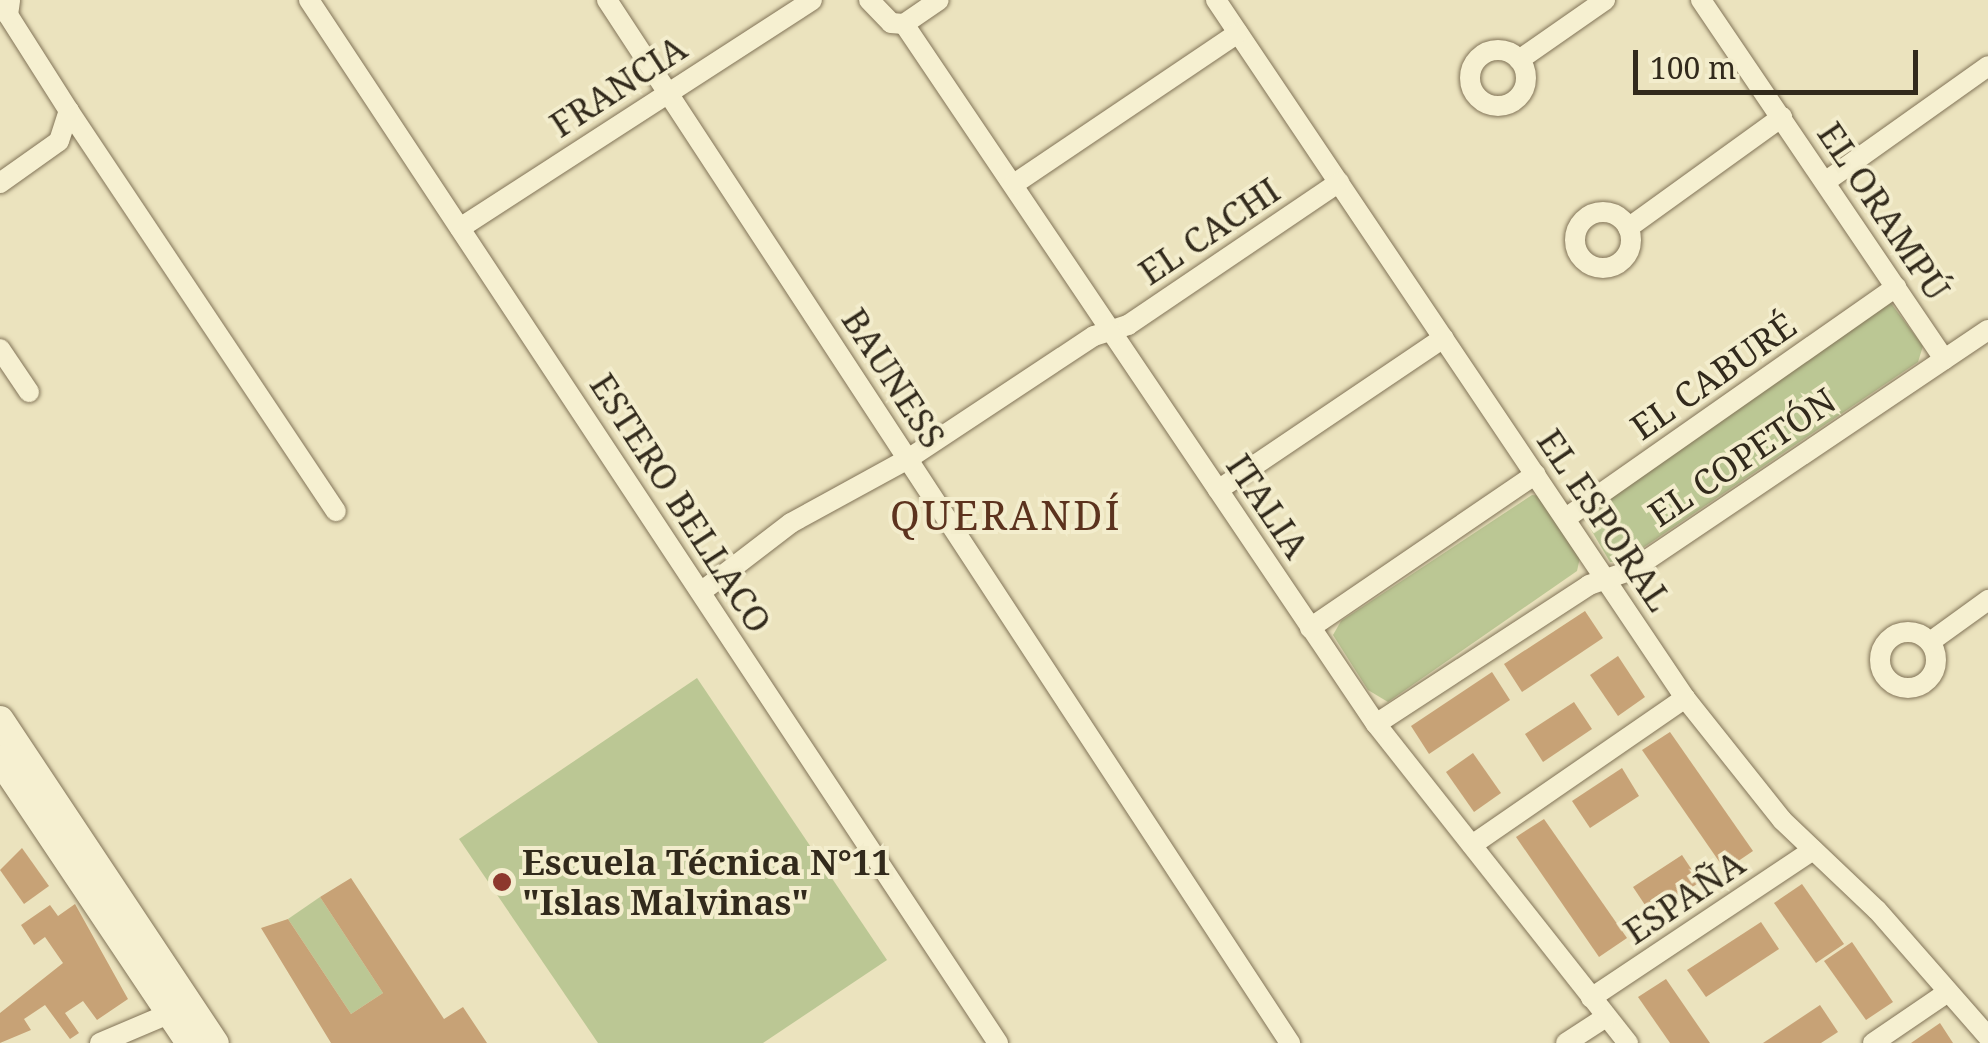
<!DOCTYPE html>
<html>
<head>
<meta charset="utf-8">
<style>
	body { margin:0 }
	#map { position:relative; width:1988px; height:1043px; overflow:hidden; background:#ebe3be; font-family:"Noto Serif",serif }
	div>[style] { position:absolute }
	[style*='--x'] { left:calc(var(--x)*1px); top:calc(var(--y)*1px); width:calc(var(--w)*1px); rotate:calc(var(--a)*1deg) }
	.green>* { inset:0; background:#bbc794 }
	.building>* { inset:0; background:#c7a276 }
	.roads { filter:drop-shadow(0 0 2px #827458) drop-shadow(0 0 2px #827458) }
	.street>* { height:20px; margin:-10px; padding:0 10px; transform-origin:10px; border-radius:10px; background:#f6f0d1 }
	.street>.ring { margin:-10px; padding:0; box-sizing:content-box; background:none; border:20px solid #f6f0d1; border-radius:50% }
	.secondary>* { height:28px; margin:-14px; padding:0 14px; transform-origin:14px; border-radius:14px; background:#f6f0d1 }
	.dots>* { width:28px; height:28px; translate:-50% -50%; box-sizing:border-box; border:5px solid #f3edcd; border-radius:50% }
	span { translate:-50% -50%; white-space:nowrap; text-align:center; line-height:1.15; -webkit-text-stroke:8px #f3edcd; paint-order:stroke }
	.street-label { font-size:35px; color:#322a1c }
	.poi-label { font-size:35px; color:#322a1c; font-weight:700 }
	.left { translate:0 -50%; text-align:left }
	.quarter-label { font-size:40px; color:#5c331e; letter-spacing:2.5px }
	.scale { position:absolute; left:1633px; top:50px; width:285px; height:45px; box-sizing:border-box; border:5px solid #322a1c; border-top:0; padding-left:12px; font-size:30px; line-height:35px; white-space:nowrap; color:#322a1c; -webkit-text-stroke:8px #f3edcd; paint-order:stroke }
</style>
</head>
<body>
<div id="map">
	<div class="green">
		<div style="clip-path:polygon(1890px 302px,1923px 346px,1918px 362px,1622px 562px,1610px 562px,1587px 523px,1589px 512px)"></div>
		<div style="clip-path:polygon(1532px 495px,1542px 496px,1581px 553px,1577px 571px,1388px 702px,1368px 690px,1333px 635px,1341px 621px)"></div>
		<div style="clip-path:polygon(697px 678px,887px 960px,763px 1043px,598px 1043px,459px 839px)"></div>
		<div style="clip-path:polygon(320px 897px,383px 993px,351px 1014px,288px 919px)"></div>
	</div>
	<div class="building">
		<div style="clip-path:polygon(1585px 611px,1603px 638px,1522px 692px,1504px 664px)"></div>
		<div style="clip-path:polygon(1618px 656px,1645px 697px,1618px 716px,1590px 675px)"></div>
		<div style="clip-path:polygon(1492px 672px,1510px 700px,1429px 754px,1411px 726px)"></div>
		<div style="clip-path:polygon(1574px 702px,1592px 729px,1543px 762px,1525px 734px)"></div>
		<div style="clip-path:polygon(1670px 732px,1753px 851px,1725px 870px,1642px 750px)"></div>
		<div style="clip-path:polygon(1473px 753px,1501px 793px,1474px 812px,1446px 772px)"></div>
		<div style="clip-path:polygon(1622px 768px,1639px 796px,1590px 828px,1572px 801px)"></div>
		<div style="clip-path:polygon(1544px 819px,1627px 938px,1599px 957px,1516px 837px)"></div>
		<div style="clip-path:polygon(22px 848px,49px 886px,24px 904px,0 870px)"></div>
		<div style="clip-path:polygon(1682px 855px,1700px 882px,1651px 914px,1633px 887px)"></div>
		<div style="clip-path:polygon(351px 878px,444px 1019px,463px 1007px,487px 1043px,331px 1043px,261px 928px,288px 919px,351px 1014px,383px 993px,320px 897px)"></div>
		<div style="clip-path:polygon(1802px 884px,1844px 944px,1816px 963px,1774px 903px)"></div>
		<div style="clip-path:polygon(75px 904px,128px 999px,97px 1020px,83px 1001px,65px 1013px,79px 1033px,70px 1039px,45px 1005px,24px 1019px,31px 1030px,0 1043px,0 1013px,63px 963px,45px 937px,34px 945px,21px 925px,50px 905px,58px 916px)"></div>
		<div style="clip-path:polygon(1761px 922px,1779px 949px,1706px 997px,1687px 970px)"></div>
		<div style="clip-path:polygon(1852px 942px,1893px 1002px,1866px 1020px,1824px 961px)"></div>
		<div style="clip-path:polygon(1666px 979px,1710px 1043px,1670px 1043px,1638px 997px)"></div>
		<div style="clip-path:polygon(1820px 1005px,1838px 1032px,1821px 1043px,1763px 1043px)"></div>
		<div style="clip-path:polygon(1940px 1023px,1953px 1043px,1911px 1043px)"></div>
	</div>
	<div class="roads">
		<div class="street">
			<div style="--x:309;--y:0;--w:1250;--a:56.55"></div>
			<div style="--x:607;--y:0;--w:1247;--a:56.78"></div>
			<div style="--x:869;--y:0;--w:32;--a:46"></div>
			<div style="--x:891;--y:23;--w:13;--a:4"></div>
			<div style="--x:904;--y:24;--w:844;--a:56.01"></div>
			<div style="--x:1376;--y:724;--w:407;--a:51.7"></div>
			<div style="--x:1216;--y:0;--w:841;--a:56.1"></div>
			<div style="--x:1685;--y:698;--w:156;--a:51.5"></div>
			<div style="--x:1782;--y:820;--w:131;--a:43.5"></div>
			<div style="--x:1877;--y:910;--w:169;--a:48.8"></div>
			<div style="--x:1701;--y:0;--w:434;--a:55.9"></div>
			<div style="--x:904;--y:24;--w:42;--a:-34.4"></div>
			<div class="ring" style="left:1470px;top:50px;width:36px;height:36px"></div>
			<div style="--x:1519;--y:60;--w:105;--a:-34.9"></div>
			<div style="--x:69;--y:111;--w:481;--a:56.3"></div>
			<div style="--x:1825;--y:182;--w:200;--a:-35.4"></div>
			<div style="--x:0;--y:183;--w:72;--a:-35.4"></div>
			<div style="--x:59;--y:141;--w:32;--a:-72"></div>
			<div style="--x:69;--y:111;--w:114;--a:-122.4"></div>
			<div style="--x:8;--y:15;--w:15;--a:-82"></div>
			<div style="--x:1014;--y:184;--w:270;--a:-34"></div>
			<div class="ring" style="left:1575px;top:212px;width:36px;height:36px"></div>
			<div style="--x:460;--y:228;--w:419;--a:-32.9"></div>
			<div style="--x:1628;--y:228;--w:190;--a:-35.8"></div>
			<div style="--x:0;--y:349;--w:52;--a:56"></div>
			<div style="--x:1218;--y:490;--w:272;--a:-34"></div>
			<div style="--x:1566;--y:518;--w:403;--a:-35"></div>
			<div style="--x:701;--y:592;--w:113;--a:-37.5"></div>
			<div style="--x:791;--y:523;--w:133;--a:-28.7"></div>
			<div style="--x:908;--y:459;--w:223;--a:-33.5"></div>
			<div style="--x:1094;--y:336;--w:36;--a:-18"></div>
			<div style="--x:1128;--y:325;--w:255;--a:-34.1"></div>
			<div style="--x:1310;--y:628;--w:273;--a:-34.3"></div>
			<div class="ring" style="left:1880px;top:632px;width:36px;height:36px"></div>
			<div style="--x:1930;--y:642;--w:72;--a:-35.9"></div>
			<div style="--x:1376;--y:724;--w:254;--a:-33.1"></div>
			<div style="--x:1589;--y:585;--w:46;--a:-19.2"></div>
			<div style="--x:1632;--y:570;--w:429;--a:-34"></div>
			<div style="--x:1472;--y:845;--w:259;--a:-34.6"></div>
			<div style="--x:1591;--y:998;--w:267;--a:-33.7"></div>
			<div style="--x:100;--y:1043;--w:87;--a:-23"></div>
			<div style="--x:1566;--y:1043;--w:48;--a:-33"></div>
			<div style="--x:1873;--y:1043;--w:91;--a:-34.2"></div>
		</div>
		<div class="secondary">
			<div style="--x:0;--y:720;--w:388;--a:56.4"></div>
			<div style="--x:0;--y:759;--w:342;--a:56.2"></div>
		</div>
	</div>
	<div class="dots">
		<div style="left:502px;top:882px;background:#8d382c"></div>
	</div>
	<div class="street-label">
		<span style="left:618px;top:86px;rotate:-33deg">FRANCIA</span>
		<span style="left:1884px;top:211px;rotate:56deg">EL ORAMPÚ</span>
		<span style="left:1209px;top:231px;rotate:-34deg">EL CACHI</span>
		<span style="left:1713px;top:376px;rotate:-35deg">EL CABURÉ</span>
		<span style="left:894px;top:378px;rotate:57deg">BAUNESS</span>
		<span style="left:1742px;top:457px;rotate:-34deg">EL COPETÓN</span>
		<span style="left:681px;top:503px;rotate:57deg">ESTERO BELLACO</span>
		<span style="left:1268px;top:506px;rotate:56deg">ITALIA</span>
		<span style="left:1605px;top:520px;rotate:56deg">EL ESPORAL</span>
		<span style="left:1684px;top:897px;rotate:-34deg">ESPAÑA</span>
	</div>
	<div class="poi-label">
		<span class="left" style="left:522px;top:882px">Escuela Técnica N°11<br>"Islas Malvinas"</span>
	</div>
	<div class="quarter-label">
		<span style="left:1006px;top:515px">QUERANDÍ</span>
	</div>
	<div class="scale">100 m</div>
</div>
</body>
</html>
